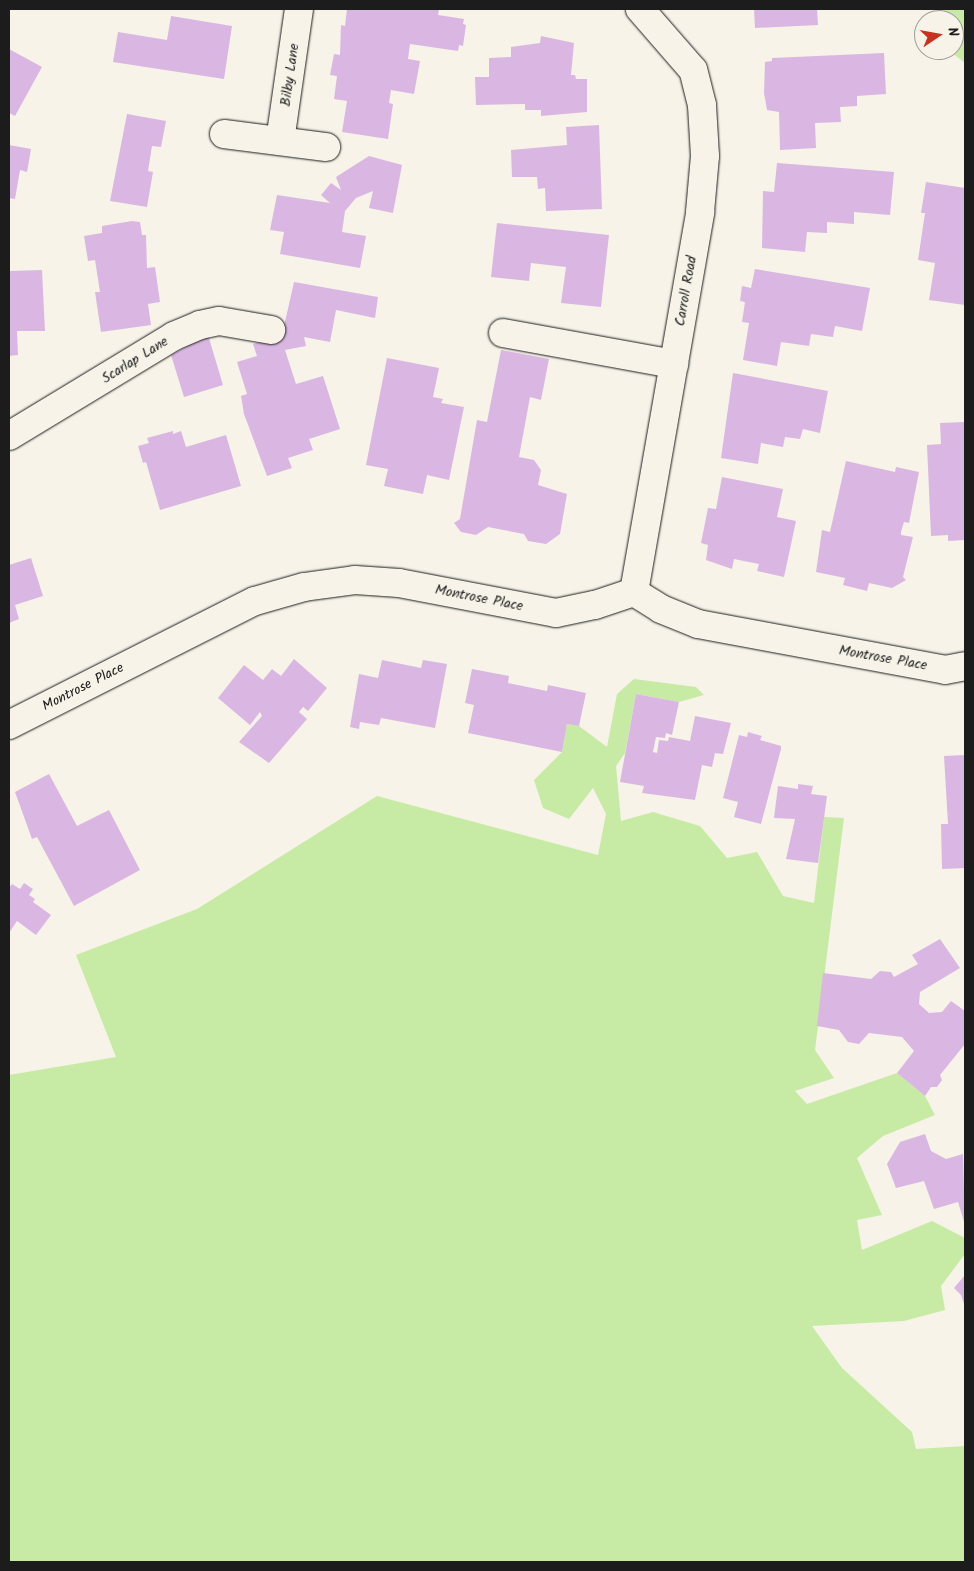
<!DOCTYPE html>
<html>
<head>
<meta charset="utf-8">
<style>
	body { margin:0 }
	#map { position:relative; width:974px; height:1571px; overflow:hidden; background:#f7f3e8; font-family:Kalam,sans-serif }
	div>[style] { position:absolute }
	[style*='--x'] { left:calc(var(--x)*1px); top:calc(var(--y)*1px); width:calc(var(--w)*1px); rotate:calc(var(--a)*1deg) }
	.green>* { inset:0; background:#c7eba4 }
	.building>* { inset:0; background:#d9b7e2 }
	.roads { filter:drop-shadow(0 0 1px #1c1c1c) drop-shadow(0 0 1px #1c1c1c) }
	.minor>* { height:28px; margin:-14px; padding:0 14px; transform-origin:14px; border-radius:14px; background:#f7f3e8 }
	span { translate:-50% -50%; white-space:nowrap; text-align:center; line-height:1.15; -webkit-text-stroke:4.5px #f7f3e8; paint-order:stroke }
	.street-label { font-size:14px; color:#1c1c1c }
	.frame { position:absolute; inset:0; border:10px solid #1c1c1c; pointer-events:none }
	.north { position:absolute; left:914px; top:10px; width:50px; height:50px; box-sizing:border-box; background:#f7f3e8; border:1px solid #9f9d96; border-radius:50%; rotate:78deg; font-size:14px; font-weight:700; line-height:20px; text-align:center; color:#1c1c1c }
	.north::after { content:''; display:block; margin:auto; width:18px; height:22px; background:#c8321e; clip-path:polygon(50% 0,100% 100%,50% 72%,0 100%) }
</style>
</head>
<body>
<div id="map">
	<div class="green">
		<div style="clip-path:polygon(944px 9px,965px 9px,965px 63px,948px 50px,954px 50px,954px 20px,945px 20px)"></div>
		<div style="clip-path:polygon(634px 679px,696px 687px,704px 695px,679px 702px,636px 694px,625px 753px,616px 766px,621px 821px,653px 812px,700px 826px,727px 858px,757px 852px,783px 896px,814px 903px,824px 817px,844px 818px,815px 1050px,834px 1078px,795px 1091px,807px 1104px,897px 1073px,925px 1096px,935px 1115px,883px 1136px,857px 1158px,882px 1215px,857px 1220px,862px 1250px,932px 1221px,965px 1238px,965px 1254px,941px 1286px,945px 1310px,904px 1321px,812px 1326px,842px 1368px,912px 1432px,916px 1449px,965px 1446px,965px 1562px,9px 1562px,9px 1075px,116px 1057px,76px 955px,197px 909px,377px 796px,598px 855px,606px 814px,593px 788px,569px 819px,543px 808px,534px 780px,562px 752px,567px 724px,579px 726px,607px 747px,617px 694px)"></div>
	</div>
	<div class="building">
		<div style="clip-path:polygon(347px 9px,439px 9px,438px 15px,464px 19px,463px 24px,466px 25px,463px 46px,459px 45px,458px 51px,410px 44px,408px 59px,420px 61px,414px 94px,391px 90px,389px 103px,393px 104px,388px 139px,342px 132px,347px 101px,334px 99px,337px 76px,330px 75px,334px 54px,340px 55px,341px 25px,345px 26px)"></div>
		<div style="clip-path:polygon(754px 9px,817px 9px,818px 25px,755px 28px)"></div>
		<div style="clip-path:polygon(171px 16px,232px 26px,224px 79px,113px 62px,118px 32px,167px 40px)"></div>
		<div style="clip-path:polygon(541px 36px,574px 43px,571px 75px,575px 75px,576px 79px,587px 79px,587px 112px,541px 116px,541px 110px,525px 110px,525px 104px,476px 105px,475px 77px,489px 77px,489px 58px,511px 57px,511px 47px,540px 43px)"></div>
		<div style="clip-path:polygon(9px 49px,42px 67px,15px 116px,9px 113px)"></div>
		<div style="clip-path:polygon(884px 53px,886px 94px,857px 96px,857px 106px,840px 107px,841px 122px,815px 123px,816px 148px,780px 150px,779px 112px,767px 110px,764px 93px,765px 62px,772px 61px,772px 58px)"></div>
		<div style="clip-path:polygon(127px 114px,166px 121px,161px 147px,152px 146px,148px 171px,153px 172px,147px 207px,110px 201px)"></div>
		<div style="clip-path:polygon(599px 125px,602px 209px,546px 211px,545px 188px,538px 189px,537px 177px,512px 177px,511px 150px,567px 145px,566px 127px)"></div>
		<div style="clip-path:polygon(9px 145px,31px 149px,27px 172px,20px 170px,15px 199px,9px 198px)"></div>
		<div style="clip-path:polygon(369px 156px,402px 165px,393px 213px,369px 208px,373px 191px,356px 198px,345px 211px,342px 232px,366px 236px,360px 268px,280px 254px,284px 232px,270px 230px,277px 195px,330px 203px,321px 195px,331px 183px,341px 190px,336px 177px)"></div>
		<div style="clip-path:polygon(777px 163px,894px 172px,890px 215px,854px 212px,854px 224px,827px 222px,827px 233px,807px 232px,805px 252px,762px 248px,763px 191px,774px 192px)"></div>
		<div style="clip-path:polygon(926px 182px,965px 188px,965px 305px,929px 300px,935px 263px,918px 260px,925px 213px,921px 213px)"></div>
		<div style="clip-path:polygon(132px 221px,140px 222px,142px 235px,146px 235px,147px 268px,155px 267px,160px 302px,148px 304px,151px 325px,101px 332px,95px 292px,100px 292px,95px 260px,88px 261px,84px 236px,102px 233px,102px 226px)"></div>
		<div style="clip-path:polygon(497px 223px,609px 235px,601px 307px,561px 303px,566px 267px,531px 263px,529px 281px,491px 277px)"></div>
		<div style="clip-path:polygon(755px 269px,870px 288px,862px 331px,835px 326px,833px 337px,811px 334px,809px 346px,781px 342px,777px 366px,743px 360px,749px 323px,742px 322px,745px 302px,740px 301px,742px 286px,751px 288px)"></div>
		<div style="clip-path:polygon(42px 270px,45px 331px,17px 331px,18px 355px,9px 356px,9px 271px)"></div>
		<div style="clip-path:polygon(294px 282px,378px 297px,375px 318px,336px 310px,330px 342px,304px 337px,306px 346px,285px 350px,296px 384px,323px 376px,340px 429px,309px 439px,313px 450px,288px 458px,292px 468px,267px 476px,244px 414px,241px 396px,247px 394px,237px 362px,257px 356px,253px 344px,282px 335px)"></div>
		<div style="clip-path:polygon(208px 335px,223px 385px,184px 397px,171px 355px)"></div>
		<div style="clip-path:polygon(501px 350px,549px 359px,541px 400px,530px 397px,519px 457px,534px 460px,541px 470px,538px 485px,567px 494px,560px 534px,546px 544px,528px 541px,524px 534px,488px 527px,476px 535px,461px 532px,454px 523px,460px 519px,477px 420px,487px 422px)"></div>
		<div style="clip-path:polygon(387px 358px,439px 368px,433px 397px,443px 399px,441px 403px,464px 407px,449px 480px,427px 475px,423px 494px,384px 486px,388px 469px,366px 465px)"></div>
		<div style="clip-path:polygon(733px 373px,828px 391px,820px 433px,803px 429px,800px 439px,785px 437px,783px 447px,761px 443px,758px 464px,721px 458px)"></div>
		<div style="clip-path:polygon(965px 422px,965px 540px,948px 541px,948px 535px,931px 536px,927px 445px,941px 444px,940px 423px)"></div>
		<div style="clip-path:polygon(173px 431px,173px 434px,181px 431px,186px 447px,226px 435px,241px 486px,160px 510px,146px 462px,143px 463px,138px 446px,149px 443px,147px 438px)"></div>
		<div style="clip-path:polygon(846px 461px,895px 472px,896px 467px,919px 472px,909px 523px,904px 522px,901px 532px,901px 535px,913px 537px,903px 577px,906px 580px,892px 588px,869px 583px,867px 591px,843px 585px,845px 578px,816px 572px,822px 530px,830px 532px)"></div>
		<div style="clip-path:polygon(722px 477px,783px 489px,777px 517px,796px 521px,784px 577px,757px 571px,759px 564px,734px 559px,732px 569px,706px 560px,708px 545px,701px 543px,708px 508px,716px 509px)"></div>
		<div style="clip-path:polygon(31px 558px,43px 596px,15px 605px,19px 619px,9px 623px,9px 565px)"></div>
		<div style="clip-path:polygon(294px 659px,327px 688px,308px 711px,303px 707px,299px 712px,307px 719px,269px 763px,239px 742px,262px 716px,260px 712px,250px 725px,218px 698px,244px 665px,263px 680px,272px 669px,281px 676px)"></div>
		<div style="clip-path:polygon(382px 660px,421px 668px,423px 660px,447px 664px,435px 728px,381px 718px,379px 725px,360px 722px,359px 729px,350px 727px,359px 674px,378px 678px)"></div>
		<div style="clip-path:polygon(472px 669px,509px 676px,508px 683px,547px 691px,548px 685px,586px 693px,579px 726px,567px 724px,562px 752px,468px 733px,474px 705px,465px 703px)"></div>
		<div style="clip-path:polygon(636px 694px,679px 702px,672px 735px,666px 733px,665px 738px,656px 737px,653px 752px,657px 753px,659px 740px,668px 741px,669px 737px,690px 741px,695px 716px,731px 723px,723px 754px,715px 753px,712px 767px,702px 765px,695px 800px,642px 793px,644px 786px,620px 782px)"></div>
		<div style="clip-path:polygon(748px 732px,762px 736px,760px 740px,781px 746px,781px 749px,761px 824px,734px 817px,738px 802px,723px 798px,739px 735px,747px 737px)"></div>
		<div style="clip-path:polygon(965px 755px,965px 868px,942px 869px,941px 824px,948px 824px,944px 756px)"></div>
		<div style="clip-path:polygon(49px 774px,77px 826px,109px 810px,140px 870px,74px 906px,37px 837px,32px 839px,15px 792px)"></div>
		<div style="clip-path:polygon(798px 784px,813px 786px,811px 794px,827px 796px,818px 863px,786px 859px,795px 819px,774px 818px,778px 786px,798px 789px)"></div>
		<div style="clip-path:polygon(24px 883px,33px 889px,29px 895px,35px 899px,33px 902px,51px 915px,36px 935px,17px 921px,9px 933px,9px 888px,12px 884px,20px 889px)"></div>
		<div style="clip-path:polygon(940px 939px,960px 968px,920px 992px,919px 1004px,929px 1013px,942px 1012px,951px 1001px,965px 1011px,965px 1044px,940px 1075px,942px 1080px,937px 1087px,931px 1087px,925px 1096px,897px 1073px,914px 1051px,902px 1037px,869px 1033px,859px 1044px,848px 1042px,839px 1030px,817px 1026px,823px 973px,871px 979px,880px 971px,891px 972px,894px 977px,918px 964px,912px 955px)"></div>
		<div style="clip-path:polygon(925px 1134px,931px 1151px,946px 1159px,963px 1154px,965px 1225px,958px 1202px,934px 1209px,924px 1181px,896px 1188px,887px 1164px,900px 1142px)"></div>
		<div style="clip-path:polygon(965px 1275px,965px 1307px,961px 1295px,954px 1288px)"></div>
	</div>
	<div class="roads">
		<div class="minor">
			<div style="--x:224;--y:134;--w:103;--a:7.3"></div>
			<div style="--x:280;--y:141;--w:133;--a:-81.8"></div>
			<div style="--x:503;--y:333;--w:174;--a:10.3"></div>
			<div style="--x:9;--y:436;--w:193;--a:-31.2"></div>
			<div style="--x:174;--y:336;--w:28;--a:-23"></div>
			<div style="--x:200;--y:325;--w:19;--a:-12"></div>
			<div style="--x:219;--y:321;--w:53;--a:9.8"></div>
			<div style="--x:634;--y:592;--w:386;--a:-80.1"></div>
			<div style="--x:700;--y:212;--w:56;--a:-84.9"></div>
			<div style="--x:705;--y:156;--w:51;--a:-93.4"></div>
			<div style="--x:702;--y:105;--w:36;--a:-104"></div>
			<div style="--x:693;--y:70;--w:81;--a:-131"></div>
			<div style="--x:9;--y:725;--w:275;--a:-26.8"></div>
			<div style="--x:255;--y:601;--w:51;--a:-15.9"></div>
			<div style="--x:304;--y:587;--w:51;--a:-7.8"></div>
			<div style="--x:355;--y:580;--w:44;--a:3.9"></div>
			<div style="--x:399;--y:583;--w:160;--a:10.8"></div>
			<div style="--x:556;--y:613;--w:40;--a:-12"></div>
			<div style="--x:595;--y:605;--w:41;--a:-18.4"></div>
			<div style="--x:634;--y:592;--w:32;--a:32"></div>
			<div style="--x:661;--y:609;--w:40;--a:22"></div>
			<div style="--x:698;--y:624;--w:251;--a:10.5"></div>
			<div style="--x:945;--y:670;--w:20;--a:-11"></div>
		</div>
	</div>
	<div class="street-label">
		<span style="left:290px;top:75px;rotate:-82deg">Bilby Lane</span>
		<span style="left:686px;top:291px;rotate:-80deg">Carroll Road</span>
		<span style="left:135px;top:360px;rotate:-32deg">Scarlap Lane</span>
		<span style="left:479px;top:598px;rotate:11deg">Montrose Place</span>
		<span style="left:883px;top:658px;rotate:10deg">Montrose Place</span>
		<span style="left:83px;top:687px;rotate:-27deg">Montrose Place</span>
	</div>
	<div class="frame"></div>
	<div class="north">N</div>
</div>
</body>
</html>
